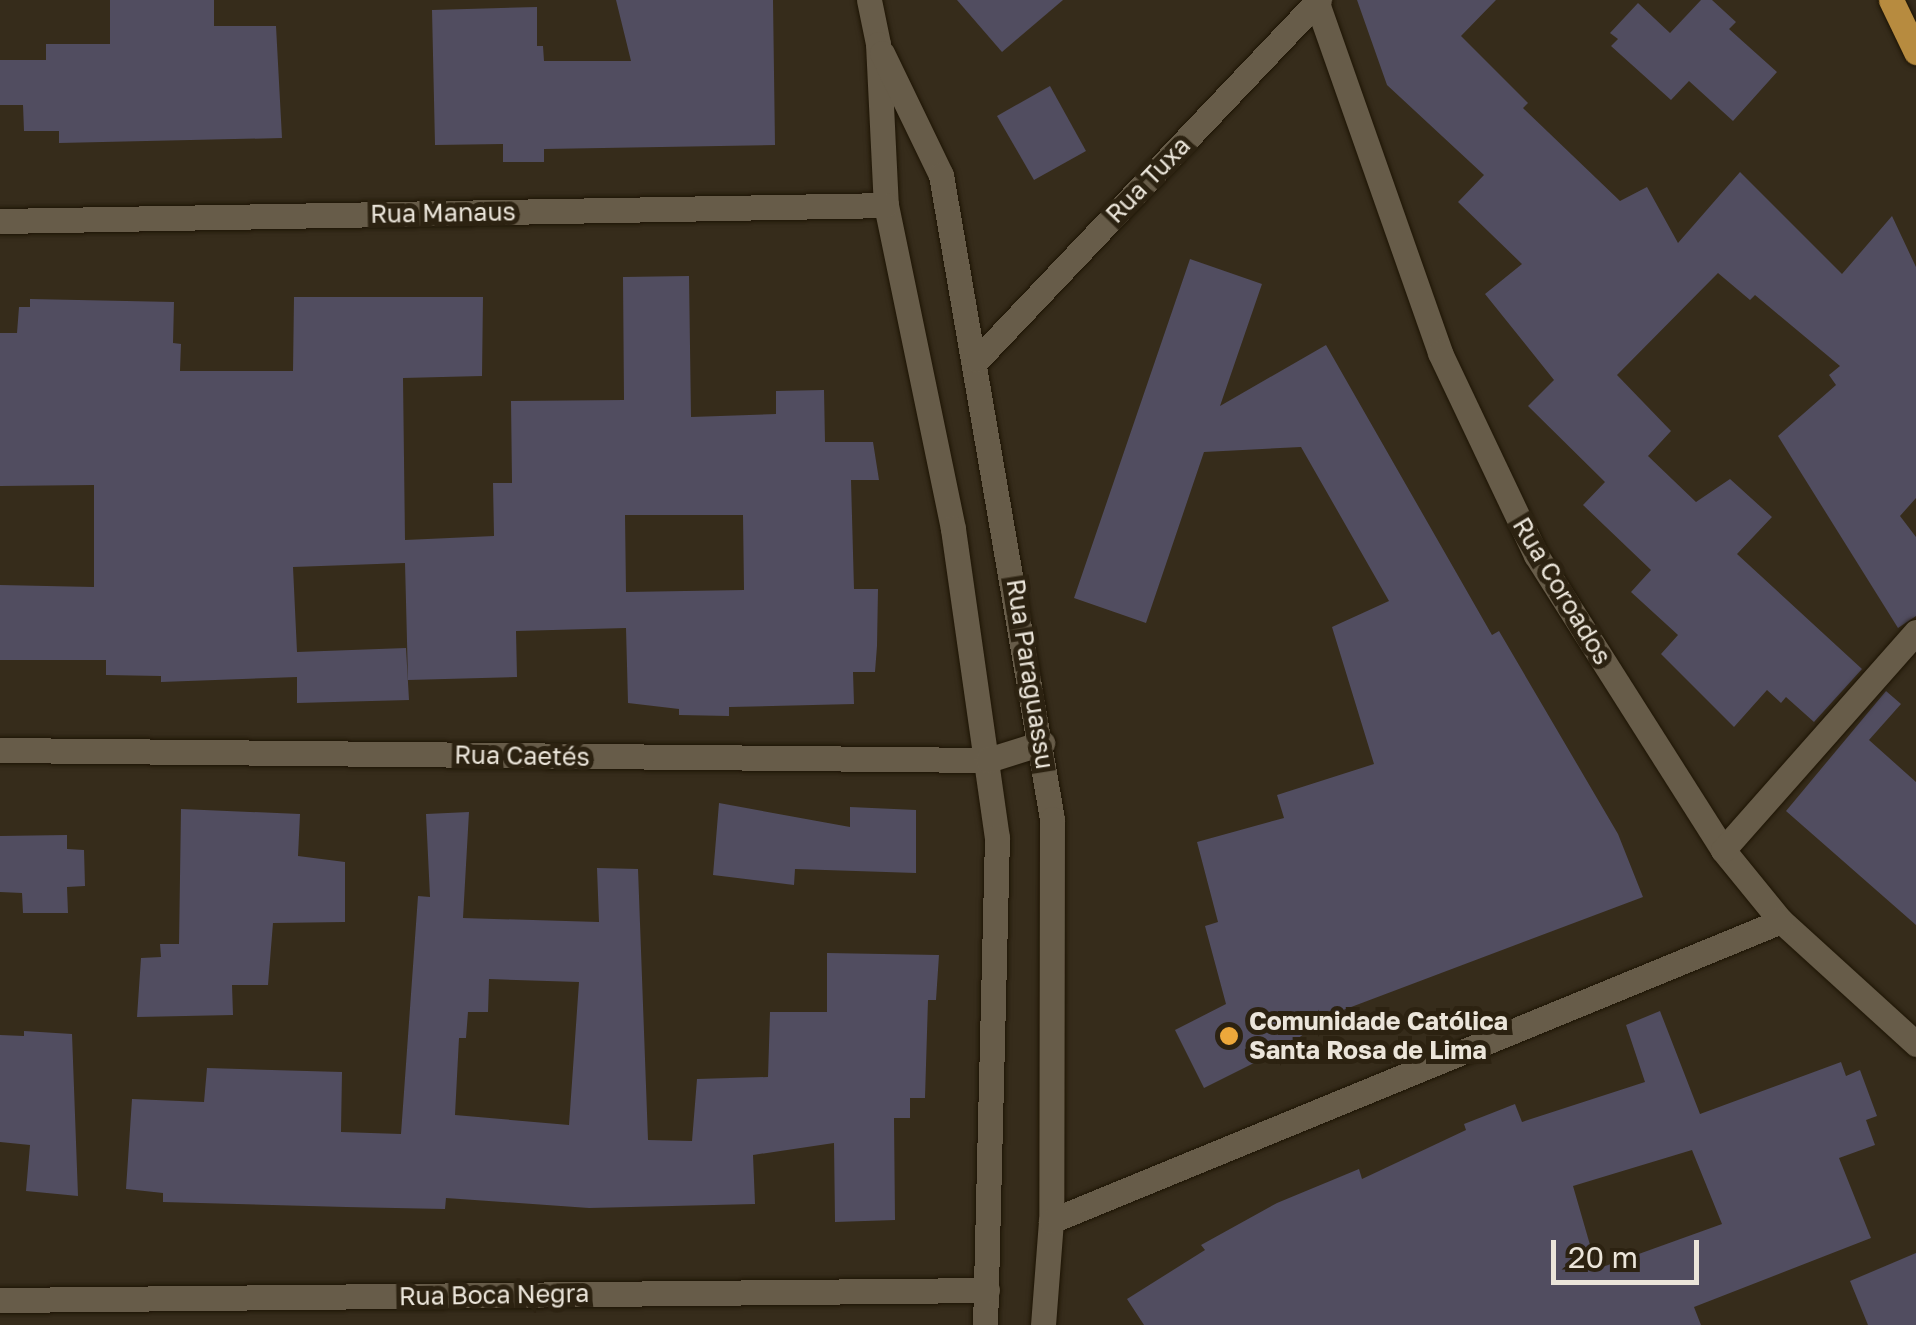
<!DOCTYPE html>
<html>
<head>
<meta charset="utf-8">
<style>
	body { margin:0 }
	#map { position:relative; width:1916px; height:1325px; overflow:hidden; background:#362c1b; font-family:"Golos Text",sans-serif }
	div>[style] { position:absolute }
	[style*='--x'] { left:calc(var(--x)*1px); top:calc(var(--y)*1px); width:calc(var(--w)*1px); rotate:calc(var(--a)*1deg) }
	.building>* { inset:0; background:#514d60 }
	.roads { filter:drop-shadow(0 0 2px #1d1404) drop-shadow(0 0 2px #1d1404) }
	.minor>* { height:25px; margin:-12.5px; padding:0 12.5px; transform-origin:12.5px; border-radius:12.5px; background:#675c49 }
	.major>* { height:25px; margin:-12.5px; padding:0 12.5px; transform-origin:12.5px; border-radius:12.5px; background:#b78b3f }
	.dots>* { width:28px; height:28px; translate:-50% -50%; box-sizing:border-box; border:5px solid #2c2211; border-radius:50% }
	span { translate:-50% -50%; white-space:nowrap; text-align:center; line-height:1.15; -webkit-text-stroke:10px #2c2211; paint-order:stroke }
	.street-label { font-size:25px; color:#ebe5da }
	.poi-label { font-size:25px; color:#ebe5da; font-weight:700 }
	.left { translate:0 -50%; text-align:left }
	.scale { position:absolute; left:1551px; top:1240px; width:148px; height:45px; box-sizing:border-box; border:5px solid #ebe5da; border-top:0; padding-left:12px; font-size:30px; line-height:35px; white-space:nowrap; color:#ebe5da; -webkit-text-stroke:8px #2c2211; paint-order:stroke }
</style>
</head>
<body>
<div id="map">
	<div class="building">
		<div style="clip-path:polygon(110px 0,214px 0,214px 26px,276px 26px,282px 138px,59px 143px,59px 131px,24px 131px,23px 105px,0 105px,0 60px,46px 60px,46px 44px,110px 44px)"></div>
		<div style="clip-path:polygon(616px 0,773px 0,775px 145px,544px 149px,544px 162px,503px 162px,503px 144px,435px 145px,432px 10px,537px 7px,537px 46px,543px 46px,544px 61px,631px 61px)"></div>
		<div style="clip-path:polygon(957px 0,1063px 0,1002px 52px)"></div>
		<div style="clip-path:polygon(1357px 0,1496px 0,1461px 36px,1528px 103px,1523px 108px,1620px 201px,1647px 187px,1678px 243px,1740px 172px,1842px 274px,1892px 216px,1916px 267px,1916px 498px,1900px 516px,1916px 537px,1916px 616px,1898px 628px,1778px 436px,1836px 385px,1829px 375px,1840px 366px,1755px 295px,1750px 300px,1718px 273px,1617px 375px,1671px 431px,1648px 456px,1696px 502px,1730px 479px,1772px 517px,1737px 554px,1862px 669px,1814px 722px,1786px 697px,1781px 703px,1767px 690px,1734px 727px,1661px 654px,1678px 635px,1631px 592px,1651px 570px,1583px 505px,1605px 482px,1528px 406px,1554px 380px,1485px 294px,1522px 264px,1458px 202px,1484px 175px,1387px 85px)"></div>
		<div style="clip-path:polygon(1701px 0,1712px 0,1736px 22px,1729px 29px,1777px 72px,1733px 121px,1689px 81px,1671px 100px,1611px 46px,1618px 39px,1610px 33px,1638px 3px,1670px 33px)"></div>
		<div style="clip-path:polygon(1050px 86px,1086px 151px,1034px 180px,997px 116px)"></div>
		<div style="clip-path:polygon(1190px 259px,1262px 284px,1220px 406px,1326px 345px,1492px 635px,1499px 631px,1618px 834px,1643px 897px,1330px 1015px,1286px 1047px,1204px 1088px,1175px 1030px,1226px 1004px,1205px 926px,1218px 922px,1197px 842px,1284px 818px,1277px 795px,1374px 764px,1332px 627px,1389px 601px,1301px 447px,1204px 452px,1146px 623px,1074px 598px)"></div>
		<div style="clip-path:polygon(evenodd,689px 276px,691px 417px,776px 414px,776px 391px,824px 390px,825px 442px,873px 442px,879px 480px,851px 480px,854px 589px,878px 589px,877px 646px,875px 672px,853px 672px,854px 704px,729px 707px,729px 716px,679px 715px,679px 709px,628px 703px,626px 628px,516px 631px,517px 677px,408px 680px,405px 563px,293px 567px,297px 652px,406px 648px,409px 700px,297px 703px,297px 677px,161px 682px,161px 676px,106px 675px,106px 660px,0 660px,0 585px,94px 587px,94px 485px,0 486px,0 333px,17px 333px,19px 307px,30px 307px,30px 299px,174px 302px,173px 343px,181px 344px,180px 371px,293px 371px,294px 297px,483px 297px,482px 376px,403px 378px,405px 540px,494px 536px,493px 483px,512px 483px,511px 401px,624px 400px,623px 277px,689px 276px,625px 515px,743px 515px,744px 590px,626px 592px,625px 515px)"></div>
		<div style="clip-path:polygon(1886px 691px,1901px 704px,1869px 740px,1916px 782px,1916px 925px,1786px 811px)"></div>
		<div style="clip-path:polygon(719px 803px,850px 827px,850px 807px,916px 810px,916px 873px,795px 869px,794px 885px,713px 875px)"></div>
		<div style="clip-path:polygon(181px 809px,300px 814px,298px 856px,345px 862px,345px 922px,273px 923px,268px 985px,232px 985px,233px 1015px,137px 1017px,141px 958px,161px 957px,160px 944px,179px 944px)"></div>
		<div style="clip-path:polygon(evenodd,469px 812px,463px 918px,599px 922px,597px 868px,638px 869px,648px 1140px,692px 1141px,697px 1079px,768px 1077px,770px 1012px,827px 1012px,827px 953px,939px 955px,936px 1000px,928px 1000px,925px 1098px,910px 1098px,910px 1118px,894px 1118px,895px 1220px,835px 1222px,834px 1143px,753px 1155px,755px 1204px,589px 1208px,446px 1198px,445px 1209px,346px 1207px,163px 1202px,163px 1193px,126px 1189px,132px 1099px,204px 1102px,207px 1068px,342px 1072px,341px 1132px,401px 1134px,418px 896px,430px 897px,426px 814px,469px 812px,489px 979px,579px 982px,569px 1125px,455px 1115px,459px 1038px,466px 1038px,468px 1012px,488px 1012px,489px 979px)"></div>
		<div style="clip-path:polygon(67px 835px,67px 849px,84px 850px,85px 886px,67px 887px,68px 913px,23px 913px,22px 893px,0 892px,0 836px)"></div>
		<div style="clip-path:polygon(evenodd,1660px 1011px,1700px 1114px,1841px 1062px,1846px 1076px,1860px 1070px,1877px 1116px,1866px 1120px,1875px 1145px,1839px 1158px,1871px 1238px,1694px 1307px,1701px 1325px,1144px 1325px,1127px 1299px,1205px 1250px,1201px 1245px,1277px 1203px,1359px 1169px,1362px 1179px,1466px 1130px,1464px 1124px,1515px 1104px,1522px 1122px,1645px 1082px,1626px 1025px,1660px 1011px,1692px 1150px,1722px 1224px,1597px 1269px,1573px 1186px,1692px 1150px)"></div>
		<div style="clip-path:polygon(24px 1031px,72px 1034px,78px 1196px,26px 1191px,30px 1145px,0 1142px,0 1035px,24px 1036px)"></div>
		<div style="clip-path:polygon(1916px 1253px,1916px 1325px,1868px 1325px,1850px 1281px)"></div>
	</div>
	<div class="roads">
		<div class="minor">
			<div style="--x:869;--y:0;--w:45;--a:78.4"></div>
			<div style="--x:878;--y:44;--w:161;--a:87.2"></div>
			<div style="--x:886;--y:205;--w:331;--a:78.3"></div>
			<div style="--x:953;--y:529;--w:311;--a:81.9"></div>
			<div style="--x:997;--y:837;--w:488;--a:91.4"></div>
			<div style="--x:1317;--y:3;--w:371;--a:70.6"></div>
			<div style="--x:1440;--y:353;--w:224;--a:64.6"></div>
			<div style="--x:1536;--y:555;--w:349;--a:57.6"></div>
			<div style="--x:1723;--y:850;--w:92;--a:50.8"></div>
			<div style="--x:1781;--y:921;--w:183;--a:42.3"></div>
			<div style="--x:882;--y:53;--w:136;--a:64.2"></div>
			<div style="--x:941;--y:175;--w:653;--a:80.22"></div>
			<div style="--x:1052;--y:819;--w:402;--a:90.1"></div>
			<div style="--x:1051;--y:1221;--w:104;--a:94.4"></div>
			<div style="--x:0;--y:221;--w:886;--a:-1.03"></div>
			<div style="--x:977;--y:360;--w:497;--a:-46.5"></div>
			<div style="--x:0;--y:750;--w:988;--a:0.58"></div>
			<div style="--x:988;--y:760;--w:57;--a:-17.5"></div>
			<div style="--x:1723;--y:850;--w:291;--a:-48.5"></div>
			<div style="--x:1051;--y:1221;--w:789;--a:-22.34"></div>
			<div style="--x:0;--y:1300;--w:987;--a:-0.58"></div>
		</div>
		<div class="major">
			<div style="--x:1891;--y:0;--w:58;--a:64.3"></div>
		</div>
	</div>
	<div class="dots">
		<div style="left:1229px;top:1036px;background:#eda83b"></div>
	</div>
	<div class="street-label">
		<span style="left:1148px;top:180px;rotate:-46deg">Rua Tuxa</span>
		<span style="left:443px;top:213px;rotate:-1deg">Rua Manaus</span>
		<span style="left:1562px;top:591px;rotate:59deg">Rua Coroados</span>
		<span style="left:1030px;top:674px;rotate:81deg">Rua Paraguassu</span>
		<span style="left:522px;top:756px;rotate:1deg">Rua Caetés</span>
		<span style="left:494px;top:1295px;rotate:-1deg">Rua Boca Negra</span>
	</div>
	<div class="poi-label">
		<span class="left" style="left:1249px;top:1036px">Comunidade Católica<br>Santa Rosa de Lima</span>
	</div>
	<div class="scale">20 m</div>
</div>
</body>
</html>
